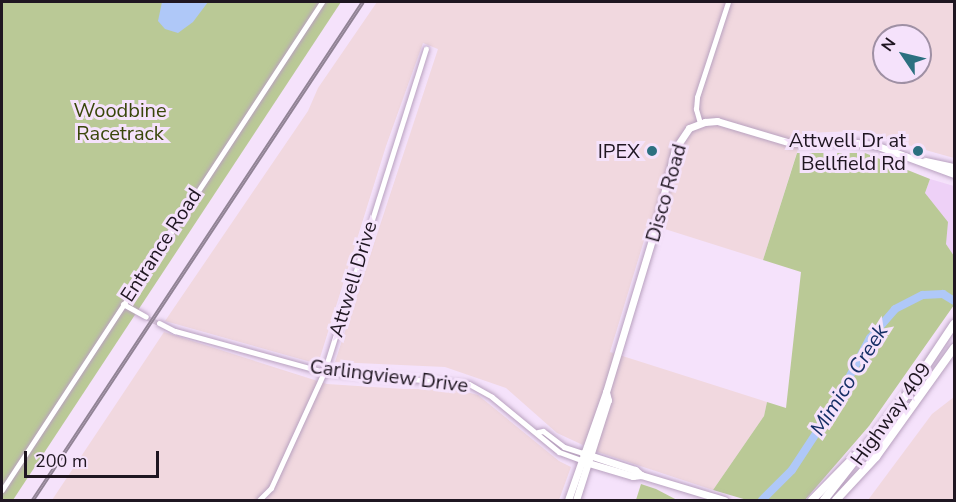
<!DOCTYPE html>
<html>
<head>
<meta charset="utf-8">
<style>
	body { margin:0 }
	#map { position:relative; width:956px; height:502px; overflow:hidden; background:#f5e2fb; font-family:"Nunito Sans",sans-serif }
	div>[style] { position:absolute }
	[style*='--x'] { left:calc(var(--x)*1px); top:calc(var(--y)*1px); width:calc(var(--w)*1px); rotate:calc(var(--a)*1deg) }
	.built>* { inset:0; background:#eed1f7 }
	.industrial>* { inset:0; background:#f1d8df }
	.green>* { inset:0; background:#bac996 }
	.water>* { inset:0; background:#afc8f8 }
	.river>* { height:8px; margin:-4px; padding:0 4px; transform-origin:4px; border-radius:4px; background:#afc8f8 }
	.minor-tunnel>* { height:5px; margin-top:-2.5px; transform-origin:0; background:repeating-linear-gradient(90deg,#d5c3da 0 5px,transparent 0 7.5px) }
	.roads { filter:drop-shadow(0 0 2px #b8a1bf) drop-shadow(0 0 2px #b8a1bf) }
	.minor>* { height:5px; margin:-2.5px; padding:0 2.5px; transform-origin:2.5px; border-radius:2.5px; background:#fff }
	.major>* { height:7px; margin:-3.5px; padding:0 3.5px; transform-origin:3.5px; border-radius:3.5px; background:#fff }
	.highway>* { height:8px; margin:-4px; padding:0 4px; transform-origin:4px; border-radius:4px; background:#fff }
	.rail>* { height:4px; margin-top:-2px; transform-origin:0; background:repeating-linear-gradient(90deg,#f5e2fb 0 4.5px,#918395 0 9px); box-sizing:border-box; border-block:2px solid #918395 }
	.dots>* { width:16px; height:16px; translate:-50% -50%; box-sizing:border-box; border:3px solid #f5e2fb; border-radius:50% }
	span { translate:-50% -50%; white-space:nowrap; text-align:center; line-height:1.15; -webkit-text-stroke:6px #f5e2fb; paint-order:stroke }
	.park-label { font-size:20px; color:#39460a }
	.poi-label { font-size:20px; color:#1f1621 }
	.right { translate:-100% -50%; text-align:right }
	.street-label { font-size:20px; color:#1f1621 }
	.water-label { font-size:21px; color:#152e65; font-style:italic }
	.frame { position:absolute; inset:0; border:3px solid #1f1621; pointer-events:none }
	.north { position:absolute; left:872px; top:24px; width:60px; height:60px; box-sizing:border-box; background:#f5e2fb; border:2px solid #9f90a4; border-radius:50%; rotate:305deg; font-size:16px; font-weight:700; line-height:24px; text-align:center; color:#1f1621 }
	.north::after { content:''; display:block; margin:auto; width:21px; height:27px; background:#2c7080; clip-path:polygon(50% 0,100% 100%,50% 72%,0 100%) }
	.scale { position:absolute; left:24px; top:451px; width:135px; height:27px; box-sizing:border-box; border:3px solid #1f1621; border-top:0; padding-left:8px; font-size:18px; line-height:21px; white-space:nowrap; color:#1f1621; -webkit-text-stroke:4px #f5e2fb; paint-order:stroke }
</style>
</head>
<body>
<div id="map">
	<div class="built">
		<div style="clip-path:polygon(930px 179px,954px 186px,954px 256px,946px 244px,925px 193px)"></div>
	</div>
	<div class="industrial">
		<div style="clip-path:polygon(evenodd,377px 2px,954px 2px,954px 158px,858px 131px,803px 133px,763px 260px,649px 224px,610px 352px,767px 402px,764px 416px,713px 490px,598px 452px,557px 433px,506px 388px,445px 367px,335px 362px,438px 49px,423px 43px,386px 146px,318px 364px,165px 321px,308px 111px,318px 88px,377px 2px,884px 36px,920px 36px,920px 72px,884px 72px,884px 36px)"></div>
		<div style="clip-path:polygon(164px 332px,327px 384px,404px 389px,455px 389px,478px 395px,559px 461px,571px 467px,559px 500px,52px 500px)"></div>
		<div style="clip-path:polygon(954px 397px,954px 500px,868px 500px,932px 414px)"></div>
	</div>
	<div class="green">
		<div style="clip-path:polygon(2px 2px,341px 2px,13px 500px,2px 500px)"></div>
		<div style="clip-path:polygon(797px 153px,865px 153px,930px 179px,925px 193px,948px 222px,946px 244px,954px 256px,954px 305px,869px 426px,805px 500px,747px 500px,713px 490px,764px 416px,767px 402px,786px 408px,801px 272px,763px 260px)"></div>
		<div style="clip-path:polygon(641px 484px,656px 489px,677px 500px,636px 500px)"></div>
	</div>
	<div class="water">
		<div style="clip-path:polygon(162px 2px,208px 2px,193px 22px,178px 33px,165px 29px,158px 21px)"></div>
	</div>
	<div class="river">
		<div style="--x:762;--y:500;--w:42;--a:-45"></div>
		<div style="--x:792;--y:470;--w:77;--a:-56.7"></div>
		<div style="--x:834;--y:406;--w:77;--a:-62.1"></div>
		<div style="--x:870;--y:338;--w:38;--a:-49"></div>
		<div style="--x:895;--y:309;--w:31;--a:-27"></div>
		<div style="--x:923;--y:295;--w:20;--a:-3"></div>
		<div style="--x:943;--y:294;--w:13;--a:32"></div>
	</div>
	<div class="minor-tunnel">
		<div style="--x:146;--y:317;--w:14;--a:25"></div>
	</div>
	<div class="roads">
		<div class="minor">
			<div style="--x:700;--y:123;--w:15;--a:-106"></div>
			<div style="--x:696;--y:109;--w:12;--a:-85"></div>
			<div style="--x:697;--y:97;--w:100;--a:-71.9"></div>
			<div style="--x:123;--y:304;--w:26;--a:29"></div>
			<div style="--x:159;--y:323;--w:18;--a:27"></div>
			<div style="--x:175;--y:331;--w:155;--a:15.4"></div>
			<div style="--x:324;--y:372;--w:145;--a:4.7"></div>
			<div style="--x:469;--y:384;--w:26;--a:29"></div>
			<div style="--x:492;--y:397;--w:87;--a:39.4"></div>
			<div style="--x:559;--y:452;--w:23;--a:20"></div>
			<div style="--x:538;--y:432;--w:5;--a:-11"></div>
			<div style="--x:543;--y:431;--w:26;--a:37"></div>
			<div style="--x:564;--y:447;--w:20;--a:18"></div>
			<div style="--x:2;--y:490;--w:584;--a:-56.75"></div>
			<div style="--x:259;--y:500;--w:17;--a:-45"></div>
			<div style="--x:271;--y:488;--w:128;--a:-65.4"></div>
			<div style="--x:324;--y:372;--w:339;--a:-72.5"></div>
		</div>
		<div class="major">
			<div style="--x:925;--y:161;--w:30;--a:12"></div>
			<div style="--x:583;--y:453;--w:55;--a:18.1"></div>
			<div style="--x:635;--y:470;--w:8;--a:40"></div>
			<div style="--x:641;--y:475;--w:87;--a:16.8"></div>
			<div style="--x:585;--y:462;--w:50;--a:16.3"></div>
			<div style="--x:633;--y:476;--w:8;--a:-7"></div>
			<div style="--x:568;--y:500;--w:114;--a:-70.6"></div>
			<div style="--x:606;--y:392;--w:173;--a:-73.2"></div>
			<div style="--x:656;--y:226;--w:79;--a:-76.1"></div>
			<div style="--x:675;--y:149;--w:25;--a:-56"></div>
			<div style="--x:689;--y:128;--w:17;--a:-21"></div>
			<div style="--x:705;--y:122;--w:12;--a:-5"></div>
			<div style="--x:717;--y:121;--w:77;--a:16.6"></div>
			<div style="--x:791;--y:143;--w:58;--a:-1"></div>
			<div style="--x:849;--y:142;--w:26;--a:7"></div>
			<div style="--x:875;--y:145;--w:84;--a:20.2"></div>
			<div style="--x:576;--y:500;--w:105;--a:-72.3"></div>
			<div style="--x:608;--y:400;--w:8;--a:-104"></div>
		</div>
		<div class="highway">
			<div style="--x:812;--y:500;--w:69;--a:-45.6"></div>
			<div style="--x:824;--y:500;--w:136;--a:-51.9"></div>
			<div style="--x:908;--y:393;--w:83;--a:-56.3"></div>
			<div style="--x:836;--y:500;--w:59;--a:-47.1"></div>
			<div style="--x:876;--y:457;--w:134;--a:-54.4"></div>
		</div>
	</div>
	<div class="rail">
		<div style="--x:33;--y:500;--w:597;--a:-56.47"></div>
	</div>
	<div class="dots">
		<div style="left:652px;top:151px;background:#2c7080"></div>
		<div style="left:918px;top:151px;background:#2c7080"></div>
	</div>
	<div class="park-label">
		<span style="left:120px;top:122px">Woodbine<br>Racetrack</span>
	</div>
	<div class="poi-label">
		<span class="right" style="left:906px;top:152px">Attwell Dr at<br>Bellfield Rd</span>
		<span class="right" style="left:640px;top:151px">IPEX</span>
	</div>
	<div class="street-label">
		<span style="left:666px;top:193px;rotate:-74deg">Disco Road</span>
		<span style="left:161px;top:245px;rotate:-57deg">Entrance Road</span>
		<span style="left:353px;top:279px;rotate:-73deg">Attwell Drive</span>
		<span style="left:389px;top:376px;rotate:7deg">Carlingview Drive</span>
		<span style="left:891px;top:414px;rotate:-54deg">Highway 409</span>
	</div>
	<div class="water-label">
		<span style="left:849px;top:380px;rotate:-58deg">Mimico Creek</span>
	</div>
	<div class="frame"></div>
	<div class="north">N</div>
	<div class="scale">200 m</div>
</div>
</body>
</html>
